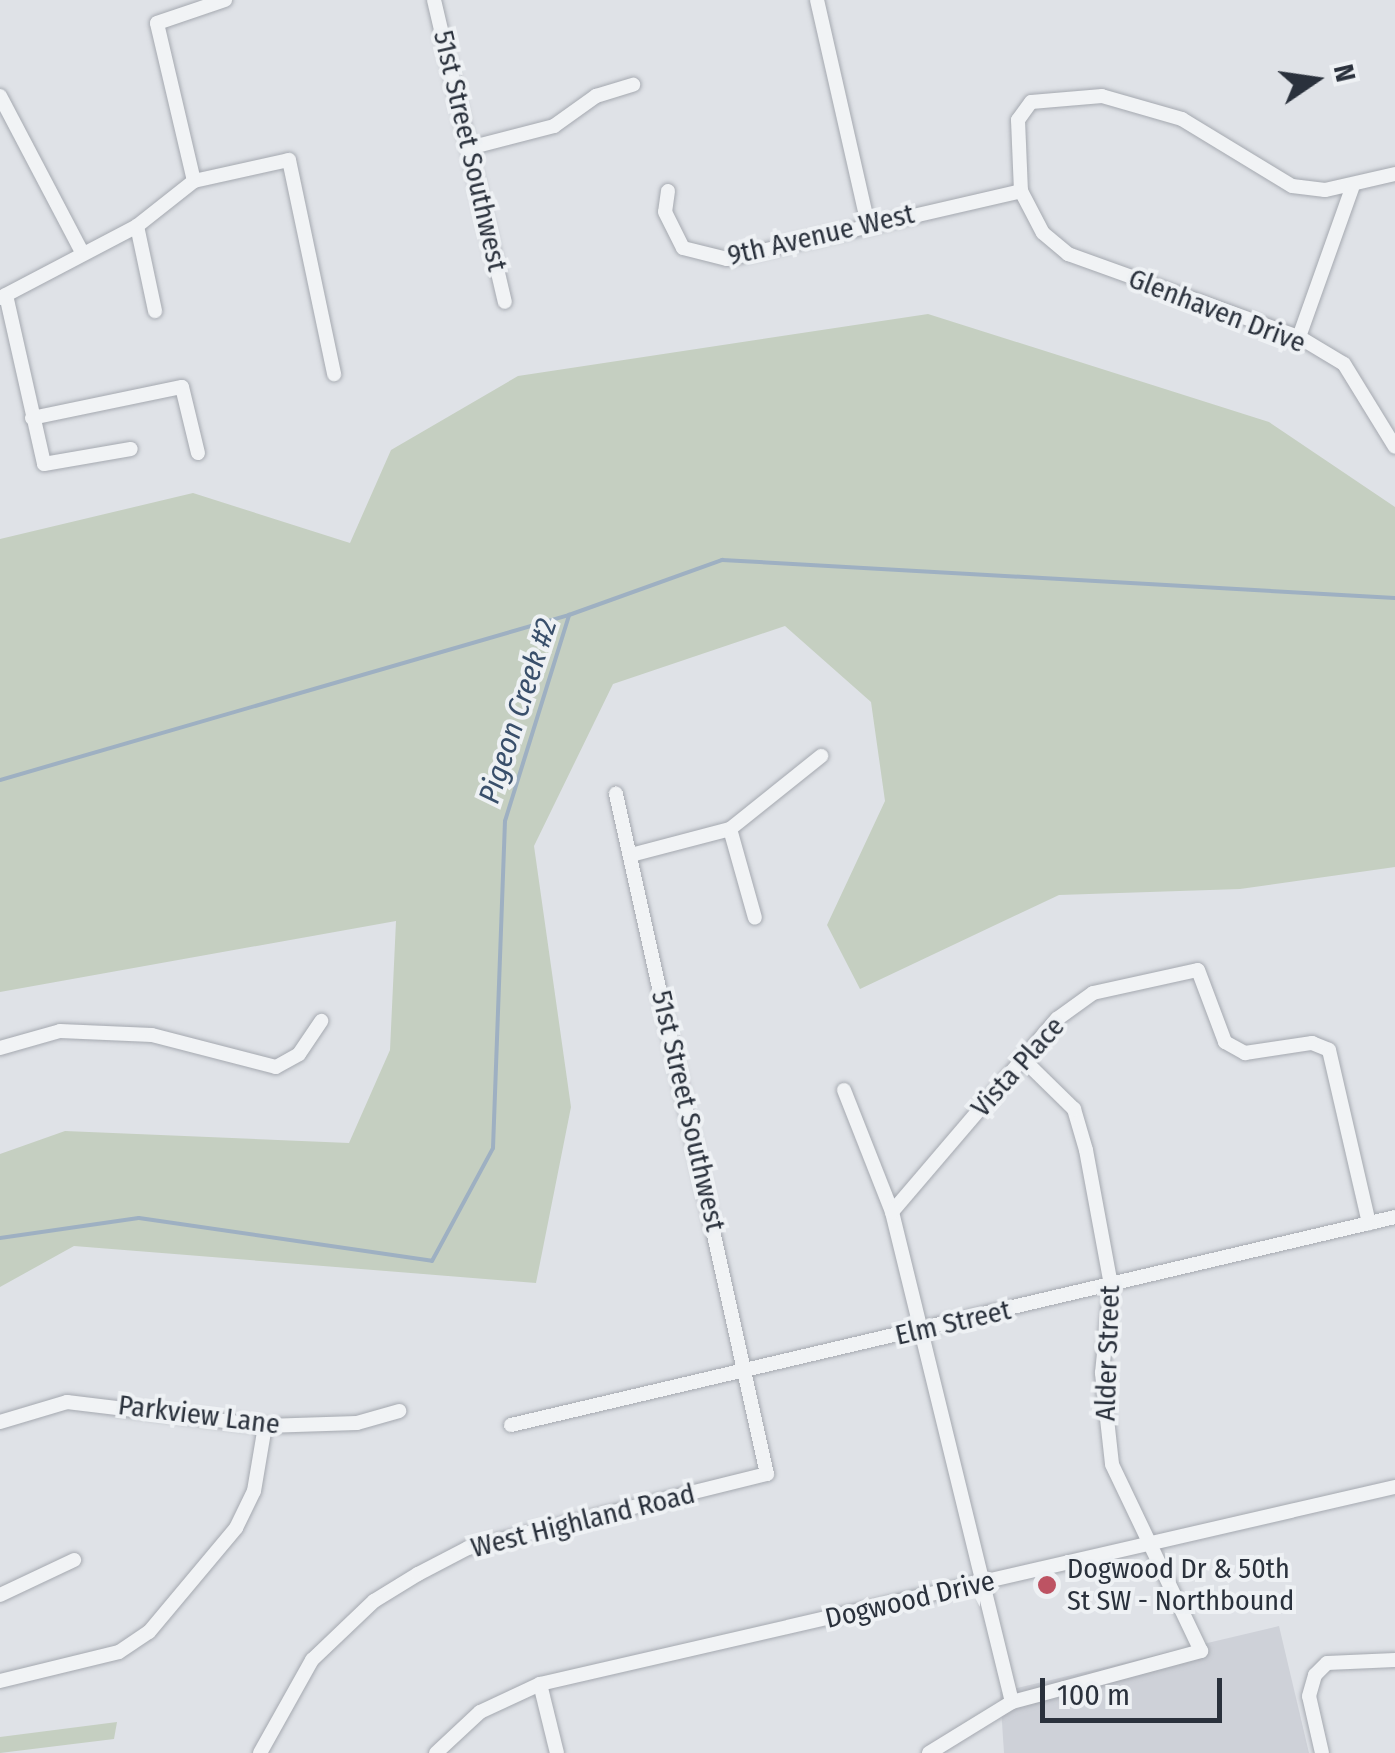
<!DOCTYPE html>
<html>
<head>
<meta charset="utf-8">
<style>
	body { margin:0 }
	#map { position:relative; width:1395px; height:1753px; overflow:hidden; background:#dfe2e7; font-family:"Fira Sans Condensed",sans-serif }
	div>[style] { position:absolute }
	[style*='--x'] { left:calc(var(--x)*1px); top:calc(var(--y)*1px); width:calc(var(--w)*1px); rotate:calc(var(--a)*1deg) }
	.built>* { inset:0; background:#ced1d8 }
	.green>* { inset:0; background:#c5cfc1 }
	.stream>* { height:4px; margin:-2px; padding:0 2px; transform-origin:2px; border-radius:2px; background:#9eb0c2 }
	.roads { filter:drop-shadow(0 0 2px #a5a9b0) drop-shadow(0 0 2px #a5a9b0) }
	.minor>* { height:14px; margin:-7px; padding:0 7px; transform-origin:7px; border-radius:7px; background:#f1f3f5 }
	.dots>* { width:28px; height:28px; translate:-50% -50%; box-sizing:border-box; border:5px solid #eef1f4; border-radius:50% }
	span { translate:-50% -50%; white-space:nowrap; text-align:center; line-height:1.15; -webkit-text-stroke:8px #eef1f4; paint-order:stroke }
	.street-label { font-size:28px; color:#2a313c }
	.poi-label { font-size:28px; color:#2a313c }
	.left { translate:0 -50%; text-align:left }
	.water-label { font-size:30px; color:#394f6b; font-style:italic }
	.north { position:absolute; left:1265px; top:30px; width:100px; height:100px; -webkit-text-stroke:8px #eef1f4; paint-order:stroke; rotate:77deg; font-size:28px; font-weight:700; line-height:40px; text-align:center; color:#2a313c }
	.north::after { content:''; display:block; margin:auto; width:35px; height:45px; background:#2a313c; clip-path:polygon(50% 0,100% 100%,50% 72%,0 100%) }
	.scale { position:absolute; left:1040px; top:1678px; width:182px; height:45px; box-sizing:border-box; border:5px solid #2a313c; border-top:0; padding-left:12px; font-size:30px; line-height:35px; white-space:nowrap; color:#2a313c; -webkit-text-stroke:8px #eef1f4; paint-order:stroke }
</style>
</head>
<body>
<div id="map">
	<div class="built">
		<div style="clip-path:polygon(1279px 1626px,1309px 1753px,1004px 1753px,1000px 1692px)"></div>
	</div>
	<div class="green">
		<div style="clip-path:polygon(928px 314px,1269px 422px,1395px 507px,1395px 867px,1240px 889px,1059px 895px,860px 989px,827px 925px,885px 801px,871px 702px,785px 626px,613px 684px,534px 846px,571px 1107px,536px 1283px,74px 1246px,0 1287px,0 1154px,65px 1131px,349px 1143px,390px 1050px,396px 921px,0 992px,0 539px,193px 493px,350px 543px,391px 450px,518px 376px)"></div>
		<div style="clip-path:polygon(117px 1722px,114px 1739px,0 1753px,0 1737px)"></div>
	</div>
	<div class="stream">
		<div style="--x:0;--y:780;--w:592;--a:-16.17"></div>
		<div style="--x:569;--y:615;--w:163;--a:-19.8"></div>
		<div style="--x:722;--y:560;--w:674;--a:3.23"></div>
		<div style="--x:0;--y:1238;--w:140;--a:-8.2"></div>
		<div style="--x:139;--y:1218;--w:296;--a:8.3"></div>
		<div style="--x:432;--y:1261;--w:128;--a:-61.6"></div>
		<div style="--x:493;--y:1148;--w:327;--a:-87.9"></div>
		<div style="--x:505;--y:821;--w:216;--a:-72.7"></div>
	</div>
	<div class="roads">
		<div class="minor">
			<div style="--x:434;--y:0;--w:310;--a:76.8"></div>
			<div style="--x:817;--y:0;--w:230;--a:77.2"></div>
			<div style="--x:0;--y:96;--w:176;--a:62.3"></div>
			<div style="--x:469;--y:148;--w:88;--a:-14.5"></div>
			<div style="--x:554;--y:126;--w:52;--a:-35.5"></div>
			<div style="--x:596;--y:96;--w:39;--a:-17"></div>
			<div style="--x:1395;--y:174;--w:72;--a:167.1"></div>
			<div style="--x:1325;--y:190;--w:33;--a:-173"></div>
			<div style="--x:1292;--y:186;--w:129;--a:-148.7"></div>
			<div style="--x:1182;--y:119;--w:83;--a:-164"></div>
			<div style="--x:1102;--y:96;--w:71;--a:175.2"></div>
			<div style="--x:1031;--y:102;--w:22;--a:126"></div>
			<div style="--x:1018;--y:120;--w:71;--a:87.6"></div>
			<div style="--x:1021;--y:191;--w:47;--a:62.4"></div>
			<div style="--x:1043;--y:233;--w:33;--a:40"></div>
			<div style="--x:1068;--y:254;--w:245;--a:19.8"></div>
			<div style="--x:1299;--y:337;--w:52;--a:31"></div>
			<div style="--x:1344;--y:364;--w:97;--a:58.4"></div>
			<div style="--x:194;--y:181;--w:97;--a:-12.5"></div>
			<div style="--x:289;--y:160;--w:219;--a:78.1"></div>
			<div style="--x:194;--y:181;--w:162;--a:-103.2"></div>
			<div style="--x:157;--y:23;--w:72;--a:-18.7"></div>
			<div style="--x:668;--y:191;--w:21;--a:98"></div>
			<div style="--x:665;--y:212;--w:40;--a:63.4"></div>
			<div style="--x:683;--y:248;--w:45;--a:14"></div>
			<div style="--x:727;--y:259;--w:302;--a:-13"></div>
			<div style="--x:137;--y:226;--w:87;--a:78"></div>
			<div style="--x:6;--y:295;--w:173;--a:77.3"></div>
			<div style="--x:44;--y:464;--w:88;--a:-9.8"></div>
			<div style="--x:0;--y:298;--w:155;--a:-27.7"></div>
			<div style="--x:137;--y:226;--w:73;--a:-38.3"></div>
			<div style="--x:1299;--y:337;--w:161;--a:-70.4"></div>
			<div style="--x:32;--y:418;--w:153;--a:-11.7"></div>
			<div style="--x:182;--y:387;--w:68;--a:76.4"></div>
			<div style="--x:730;--y:829;--w:92;--a:74.3"></div>
			<div style="--x:631;--y:855;--w:102;--a:-14.7"></div>
			<div style="--x:730;--y:829;--w:117;--a:-38.7"></div>
			<div style="--x:0;--y:1048;--w:62;--a:-15.8"></div>
			<div style="--x:60;--y:1031;--w:92;--a:2.5"></div>
			<div style="--x:152;--y:1035;--w:128;--a:14.5"></div>
			<div style="--x:276;--y:1067;--w:26;--a:-29"></div>
			<div style="--x:299;--y:1054;--w:40;--a:-56"></div>
			<div style="--x:844;--y:1090;--w:131;--a:68.5"></div>
			<div style="--x:892;--y:1212;--w:504;--a:76.24"></div>
			<div style="--x:892;--y:1212;--w:254;--a:-49.5"></div>
			<div style="--x:1057;--y:1019;--w:44;--a:-35.8"></div>
			<div style="--x:1093;--y:993;--w:107;--a:-12.4"></div>
			<div style="--x:1198;--y:970;--w:77;--a:69.4"></div>
			<div style="--x:1225;--y:1042;--w:23;--a:29"></div>
			<div style="--x:1245;--y:1053;--w:68;--a:-8.5"></div>
			<div style="--x:1312;--y:1043;--w:18;--a:22"></div>
			<div style="--x:1329;--y:1050;--w:178;--a:77"></div>
			<div style="--x:0;--y:1422;--w:70;--a:-16.6"></div>
			<div style="--x:67;--y:1402;--w:199;--a:6.9"></div>
			<div style="--x:265;--y:1426;--w:92;--a:-1.9"></div>
			<div style="--x:357;--y:1423;--w:44;--a:-15.9"></div>
			<div style="--x:511;--y:1425;--w:908;--a:-13.24"></div>
			<div style="--x:0;--y:1595;--w:82;--a:-25.3"></div>
			<div style="--x:0;--y:1681;--w:122;--a:-13.7"></div>
			<div style="--x:119;--y:1652;--w:36;--a:-34"></div>
			<div style="--x:149;--y:1632;--w:136;--a:-50.1"></div>
			<div style="--x:236;--y:1528;--w:41;--a:-64.1"></div>
			<div style="--x:254;--y:1491;--w:66;--a:-80.4"></div>
			<div style="--x:540;--y:1684;--w:71;--a:76.2"></div>
			<div style="--x:260;--y:1753;--w:107;--a:-60.8"></div>
			<div style="--x:312;--y:1660;--w:86;--a:-43.6"></div>
			<div style="--x:374;--y:1601;--w:52;--a:-31.5"></div>
			<div style="--x:418;--y:1574;--w:56;--a:-27.5"></div>
			<div style="--x:468;--y:1548;--w:308;--a:-13.9"></div>
			<div style="--x:767;--y:1474;--w:697;--a:-102.52"></div>
			<div style="--x:436;--y:1753;--w:60;--a:-43"></div>
			<div style="--x:480;--y:1712;--w:66;--a:-25"></div>
			<div style="--x:540;--y:1684;--w:877;--a:-12.98"></div>
			<div style="--x:929;--y:1753;--w:97;--a:-31.6"></div>
			<div style="--x:1012;--y:1702;--w:196;--a:-15.1"></div>
			<div style="--x:1201;--y:1651;--w:207;--a:-115.5"></div>
			<div style="--x:1112;--y:1464;--w:92;--a:-96.3"></div>
			<div style="--x:1102;--y:1373;--w:88;--a:-84.2"></div>
			<div style="--x:1111;--y:1285;--w:137;--a:-100.5"></div>
			<div style="--x:1086;--y:1150;--w:43;--a:-106.3"></div>
			<div style="--x:1074;--y:1109;--w:71;--a:-135.6"></div>
			<div style="--x:1322;--y:1753;--w:58;--a:-102.8"></div>
			<div style="--x:1309;--y:1696;--w:22;--a:-74"></div>
			<div style="--x:1315;--y:1675;--w:17;--a:-45"></div>
			<div style="--x:1327;--y:1663;--w:68;--a:-2.5"></div>
		</div>
	</div>
	<div class="dots">
		<div style="left:1047px;top:1585px;background:#bd5363"></div>
	</div>
	<div class="street-label">
		<span style="left:470px;top:151px;rotate:77deg">51st Street Southwest</span>
		<span style="left:821px;top:235px;rotate:-13deg">9th Avenue West</span>
		<span style="left:1217px;top:311px;rotate:21deg">Glenhaven Drive</span>
		<span style="left:1018px;top:1067px;rotate:-48deg">Vista Place</span>
		<span style="left:688px;top:1111px;rotate:77deg">51st Street Southwest</span>
		<span style="left:953px;top:1323px;rotate:-13deg">Elm Street</span>
		<span style="left:1108px;top:1353px;rotate:-88deg">Alder Street</span>
		<span style="left:199px;top:1415px;rotate:7deg">Parkview Lane</span>
		<span style="left:583px;top:1521px;rotate:-14deg">West Highland Road</span>
		<span style="left:910px;top:1600px;rotate:-13deg">Dogwood Drive</span>
	</div>
	<div class="poi-label">
		<span class="left" style="left:1067px;top:1585px">Dogwood Dr &amp; 50th<br>St SW - Northbound</span>
	</div>
	<div class="water-label">
		<span style="left:518px;top:711px;rotate:-72deg">Pigeon Creek #2</span>
	</div>
	<div class="north">N</div>
	<div class="scale">100 m</div>
</div>
</body>
</html>
